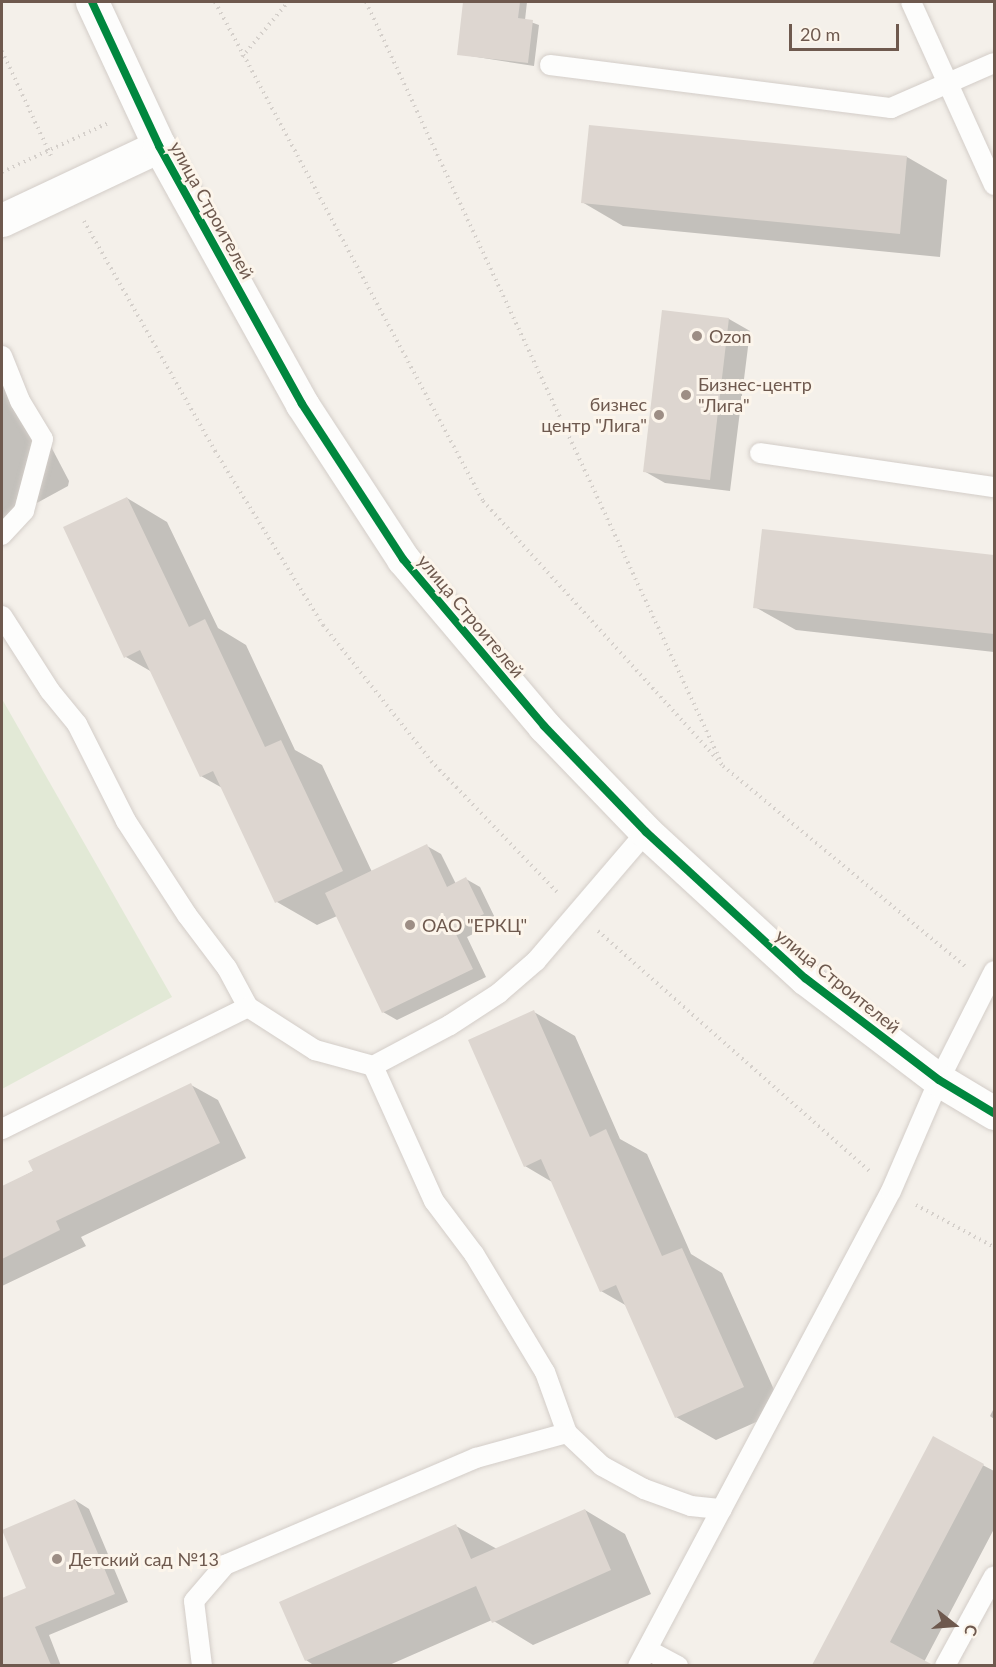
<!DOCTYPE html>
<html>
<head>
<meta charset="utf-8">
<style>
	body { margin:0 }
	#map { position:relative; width:996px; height:1667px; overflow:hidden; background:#f4f0ea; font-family:Lato,sans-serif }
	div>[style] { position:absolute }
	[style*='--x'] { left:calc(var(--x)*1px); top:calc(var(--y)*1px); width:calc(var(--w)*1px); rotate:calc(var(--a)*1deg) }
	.green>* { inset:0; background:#e2e9d6 }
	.shadow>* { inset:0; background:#0003 }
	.building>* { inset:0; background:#ddd6d0 }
	.path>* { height:4px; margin-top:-2px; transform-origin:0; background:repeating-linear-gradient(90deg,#d5d0cb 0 1.5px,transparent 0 6px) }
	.roads { filter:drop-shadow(0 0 2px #d3cdc8) drop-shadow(0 0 2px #d3cdc8) }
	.lane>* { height:20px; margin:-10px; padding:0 10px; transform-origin:10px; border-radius:10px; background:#fdfdfc }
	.street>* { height:33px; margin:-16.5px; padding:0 16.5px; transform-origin:16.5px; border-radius:16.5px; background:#fdfdfc }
	.secondary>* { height:33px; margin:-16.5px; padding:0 16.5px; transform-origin:16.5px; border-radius:16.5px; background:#fdfdfc }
	.cycleway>* { height:8px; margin:-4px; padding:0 4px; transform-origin:4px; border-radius:4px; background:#00873e }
	.dots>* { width:16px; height:16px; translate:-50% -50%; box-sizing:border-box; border:3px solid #fcf5eb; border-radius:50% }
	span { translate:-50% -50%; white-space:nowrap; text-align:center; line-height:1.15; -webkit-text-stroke:6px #fcf5eb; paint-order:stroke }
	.street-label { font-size:18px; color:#6e594e }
	.poi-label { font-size:18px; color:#6e594e }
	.left { translate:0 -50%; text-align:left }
	.right { translate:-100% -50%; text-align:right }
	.frame { position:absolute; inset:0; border:3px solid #6e594e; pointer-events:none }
	.north { position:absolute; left:924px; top:1595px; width:60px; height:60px; -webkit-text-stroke:4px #fcf5eb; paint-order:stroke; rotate:107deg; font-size:16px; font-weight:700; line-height:24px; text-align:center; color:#6e594e }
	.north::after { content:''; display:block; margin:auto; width:21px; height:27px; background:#6e594e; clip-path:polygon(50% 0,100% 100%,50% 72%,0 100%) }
	.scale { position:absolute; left:789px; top:24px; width:110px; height:27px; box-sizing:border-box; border:3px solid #6e594e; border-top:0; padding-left:8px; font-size:18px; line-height:21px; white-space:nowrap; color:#6e594e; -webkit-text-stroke:4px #fcf5eb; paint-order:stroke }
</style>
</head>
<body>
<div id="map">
	<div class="green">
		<div style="clip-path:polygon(2px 699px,172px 997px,2px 1089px)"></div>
	</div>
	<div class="shadow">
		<div style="clip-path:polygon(464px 2px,527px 2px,525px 20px,539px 25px,534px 66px,458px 54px)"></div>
		<div style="clip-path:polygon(907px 157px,947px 180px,940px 257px,623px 226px,582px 202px)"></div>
		<div style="clip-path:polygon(663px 312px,729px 319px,750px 331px,730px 491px,665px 483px,644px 471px)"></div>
		<div style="clip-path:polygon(2px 353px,69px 481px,68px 486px,2px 522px)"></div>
		<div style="clip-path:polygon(127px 498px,167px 522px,218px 628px,246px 645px,295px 750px,322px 765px,372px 872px,427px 846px,441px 854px,456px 884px,466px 879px,480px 887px,497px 922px,467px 937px,486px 977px,397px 1020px,383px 1012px,337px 916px,317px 925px,277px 902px,224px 789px,201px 776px,152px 672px,126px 657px)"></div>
		<div style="clip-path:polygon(763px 531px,994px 557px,994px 652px,796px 630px,755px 607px)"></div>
		<div style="clip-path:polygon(534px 1012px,575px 1036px,620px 1139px,647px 1154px,691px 1254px,722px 1273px,783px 1410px,716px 1440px,676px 1417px,627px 1306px,601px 1291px,552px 1182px,525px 1166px)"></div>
		<div style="clip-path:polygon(191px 1085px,218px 1100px,246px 1158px,81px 1237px,86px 1246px,2px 1286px,2px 1188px)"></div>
		<div style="clip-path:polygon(994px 1408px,994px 1419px,990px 1416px)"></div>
		<div style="clip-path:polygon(933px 1439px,994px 1471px,994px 1529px,924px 1662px,931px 1666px,822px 1666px,816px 1662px)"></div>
		<div style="clip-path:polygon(75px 1500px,89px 1509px,128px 1602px,49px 1635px,61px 1666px,2px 1666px,2px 1600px,27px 1589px)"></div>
		<div style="clip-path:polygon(585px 1510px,625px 1534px,651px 1594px,533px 1645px,492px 1620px,387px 1666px,315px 1666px,306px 1660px,456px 1526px,497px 1549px)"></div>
	</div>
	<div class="building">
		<div style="clip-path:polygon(463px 2px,520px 2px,518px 18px,533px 20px,528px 63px,457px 55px)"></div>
		<div style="clip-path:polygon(589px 125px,907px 156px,900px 234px,581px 203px)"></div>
		<div style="clip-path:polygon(662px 310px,729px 318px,710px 480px,643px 472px)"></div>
		<div style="clip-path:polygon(127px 497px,189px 627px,205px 619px,265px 747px,281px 740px,343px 871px,275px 903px,213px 771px,200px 777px,140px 650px,124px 658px,63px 527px)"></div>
		<div style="clip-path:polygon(762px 529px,994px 555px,994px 634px,753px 608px)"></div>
		<div style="clip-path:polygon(427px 844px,447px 887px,466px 877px,484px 914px,453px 928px,473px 969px,382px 1013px,325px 893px)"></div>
		<div style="clip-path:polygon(534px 1010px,590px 1137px,606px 1129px,662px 1256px,682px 1248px,744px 1387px,675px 1418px,616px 1285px,600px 1292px,541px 1159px,524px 1167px,468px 1040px)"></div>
		<div style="clip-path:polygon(191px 1083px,220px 1143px,56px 1221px,60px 1230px,2px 1259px,2px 1186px,33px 1171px,28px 1161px)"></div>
		<div style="clip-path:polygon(933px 1436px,984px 1464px,890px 1642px,933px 1665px,812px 1665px)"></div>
		<div style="clip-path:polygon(75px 1499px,115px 1594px,35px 1627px,51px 1665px,2px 1665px,2px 1598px,26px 1588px,2px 1530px)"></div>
		<div style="clip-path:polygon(585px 1509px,611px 1570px,492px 1623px,476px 1586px,305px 1661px,279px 1602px,456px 1524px,471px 1559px)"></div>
	</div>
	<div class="path">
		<div style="--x:215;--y:2;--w:566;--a:61.76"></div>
		<div style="--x:483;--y:501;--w:358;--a:47.8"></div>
		<div style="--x:723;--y:766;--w:314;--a:39.6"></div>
		<div style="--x:366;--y:2;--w:839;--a:64.96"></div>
		<div style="--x:2;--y:51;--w:118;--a:65"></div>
		<div style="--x:242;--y:57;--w:72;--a:-50.1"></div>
		<div style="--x:2;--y:172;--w:119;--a:-24.8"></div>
		<div style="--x:84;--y:221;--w:265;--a:60.3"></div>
		<div style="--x:215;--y:451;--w:205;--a:58.2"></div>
		<div style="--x:323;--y:625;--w:174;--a:51.5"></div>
		<div style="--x:431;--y:761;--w:183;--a:46.1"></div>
		<div style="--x:598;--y:931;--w:362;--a:41.5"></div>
		<div style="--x:916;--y:1205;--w:89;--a:28.3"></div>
	</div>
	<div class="roads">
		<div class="lane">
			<div style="--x:911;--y:2;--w:201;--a:65.6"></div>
			<div style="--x:550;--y:65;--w:344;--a:7.2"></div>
			<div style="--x:891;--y:108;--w:112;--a:-23.6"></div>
			<div style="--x:2;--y:356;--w:48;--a:68.2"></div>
			<div style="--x:20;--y:401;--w:44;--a:58.8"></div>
			<div style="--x:43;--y:439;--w:74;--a:104.8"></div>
			<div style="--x:24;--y:511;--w:33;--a:133"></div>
			<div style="--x:760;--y:453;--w:236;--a:8.3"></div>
			<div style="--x:2;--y:616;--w:89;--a:57.4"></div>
			<div style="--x:50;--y:691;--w:43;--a:50.7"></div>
			<div style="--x:77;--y:724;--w:109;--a:63.2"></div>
			<div style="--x:126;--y:821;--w:112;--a:57"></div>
			<div style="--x:187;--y:915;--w:66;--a:53"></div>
			<div style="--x:227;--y:968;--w:44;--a:61.7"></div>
			<div style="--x:248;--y:1007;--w:275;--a:153.6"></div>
			<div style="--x:248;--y:1007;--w:80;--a:32.7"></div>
			<div style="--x:315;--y:1050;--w:60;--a:15.4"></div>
			<div style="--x:373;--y:1066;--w:87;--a:-28"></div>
			<div style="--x:450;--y:1025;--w:59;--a:-33.1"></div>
			<div style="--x:499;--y:993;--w:49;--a:-40.9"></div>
			<div style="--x:536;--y:961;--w:170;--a:-49.5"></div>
			<div style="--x:373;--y:1066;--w:148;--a:65.7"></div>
			<div style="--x:434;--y:1201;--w:66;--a:53"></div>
			<div style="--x:474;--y:1254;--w:138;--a:59"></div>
			<div style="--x:545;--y:1372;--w:65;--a:70.2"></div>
			<div style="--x:567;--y:1433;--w:48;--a:43.3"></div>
			<div style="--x:602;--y:1466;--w:48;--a:28.7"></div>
			<div style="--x:644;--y:1489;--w:50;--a:19.9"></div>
			<div style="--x:691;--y:1506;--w:31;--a:6"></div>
			<div style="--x:648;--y:1650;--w:34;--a:28"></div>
			<div style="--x:202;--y:1666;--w:65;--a:-97"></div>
			<div style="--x:194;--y:1601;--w:48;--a:-49.3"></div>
			<div style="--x:225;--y:1565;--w:273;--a:-23.1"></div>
			<div style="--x:476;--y:1458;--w:94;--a:-15.4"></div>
			<div style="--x:638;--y:1666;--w:538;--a:-61.96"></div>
			<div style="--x:891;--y:1191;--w:121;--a:-66.6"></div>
			<div style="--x:939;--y:1080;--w:122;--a:-63.2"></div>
			<div style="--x:945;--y:1666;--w:102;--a:-61.4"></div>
		</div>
		<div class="street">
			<div style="--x:2;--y:220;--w:174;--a:-25.2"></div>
		</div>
		<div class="secondary">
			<div style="--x:92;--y:2;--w:159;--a:65"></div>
			<div style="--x:159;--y:146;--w:295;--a:61"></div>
			<div style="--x:302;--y:404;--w:185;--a:56.9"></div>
			<div style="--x:403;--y:559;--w:219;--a:49.8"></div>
			<div style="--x:544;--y:726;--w:147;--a:46.1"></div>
			<div style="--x:646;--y:832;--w:216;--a:42.6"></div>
			<div style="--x:805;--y:978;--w:168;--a:37.3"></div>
			<div style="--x:939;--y:1080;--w:64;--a:31"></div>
		</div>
	</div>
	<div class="cycleway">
		<div style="--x:92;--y:2;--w:159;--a:65"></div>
		<div style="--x:159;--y:146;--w:295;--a:61"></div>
		<div style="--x:302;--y:404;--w:185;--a:56.9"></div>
		<div style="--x:403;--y:559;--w:219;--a:49.8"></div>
		<div style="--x:544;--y:726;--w:147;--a:46.1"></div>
		<div style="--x:646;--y:832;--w:216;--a:42.6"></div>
		<div style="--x:805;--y:978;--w:168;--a:37.3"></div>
		<div style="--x:939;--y:1080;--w:64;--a:31"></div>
	</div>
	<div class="dots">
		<div style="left:697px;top:336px;background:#9d8e85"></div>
		<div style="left:686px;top:395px;background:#9d8e85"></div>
		<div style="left:659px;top:415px;background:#9d8e85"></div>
		<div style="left:410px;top:925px;background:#9d8e85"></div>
		<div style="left:57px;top:1559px;background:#9d8e85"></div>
	</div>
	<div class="street-label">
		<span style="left:212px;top:210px;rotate:61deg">улица Строителей</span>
		<span style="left:471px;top:616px;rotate:50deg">улица Строителей</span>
		<span style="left:838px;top:981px;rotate:39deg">улица Строителей</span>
	</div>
	<div class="poi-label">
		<span class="left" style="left:709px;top:336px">Ozon</span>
		<span class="left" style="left:698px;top:395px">Бизнес-центр<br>"Лига"</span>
		<span class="right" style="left:647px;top:415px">бизнес<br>центр "Лига"</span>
		<span class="left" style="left:422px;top:925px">ОАО "ЕРКЦ"</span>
		<span class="left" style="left:69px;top:1559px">Детский сад №13</span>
	</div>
	<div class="frame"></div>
	<div class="north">С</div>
	<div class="scale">20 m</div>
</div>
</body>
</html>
